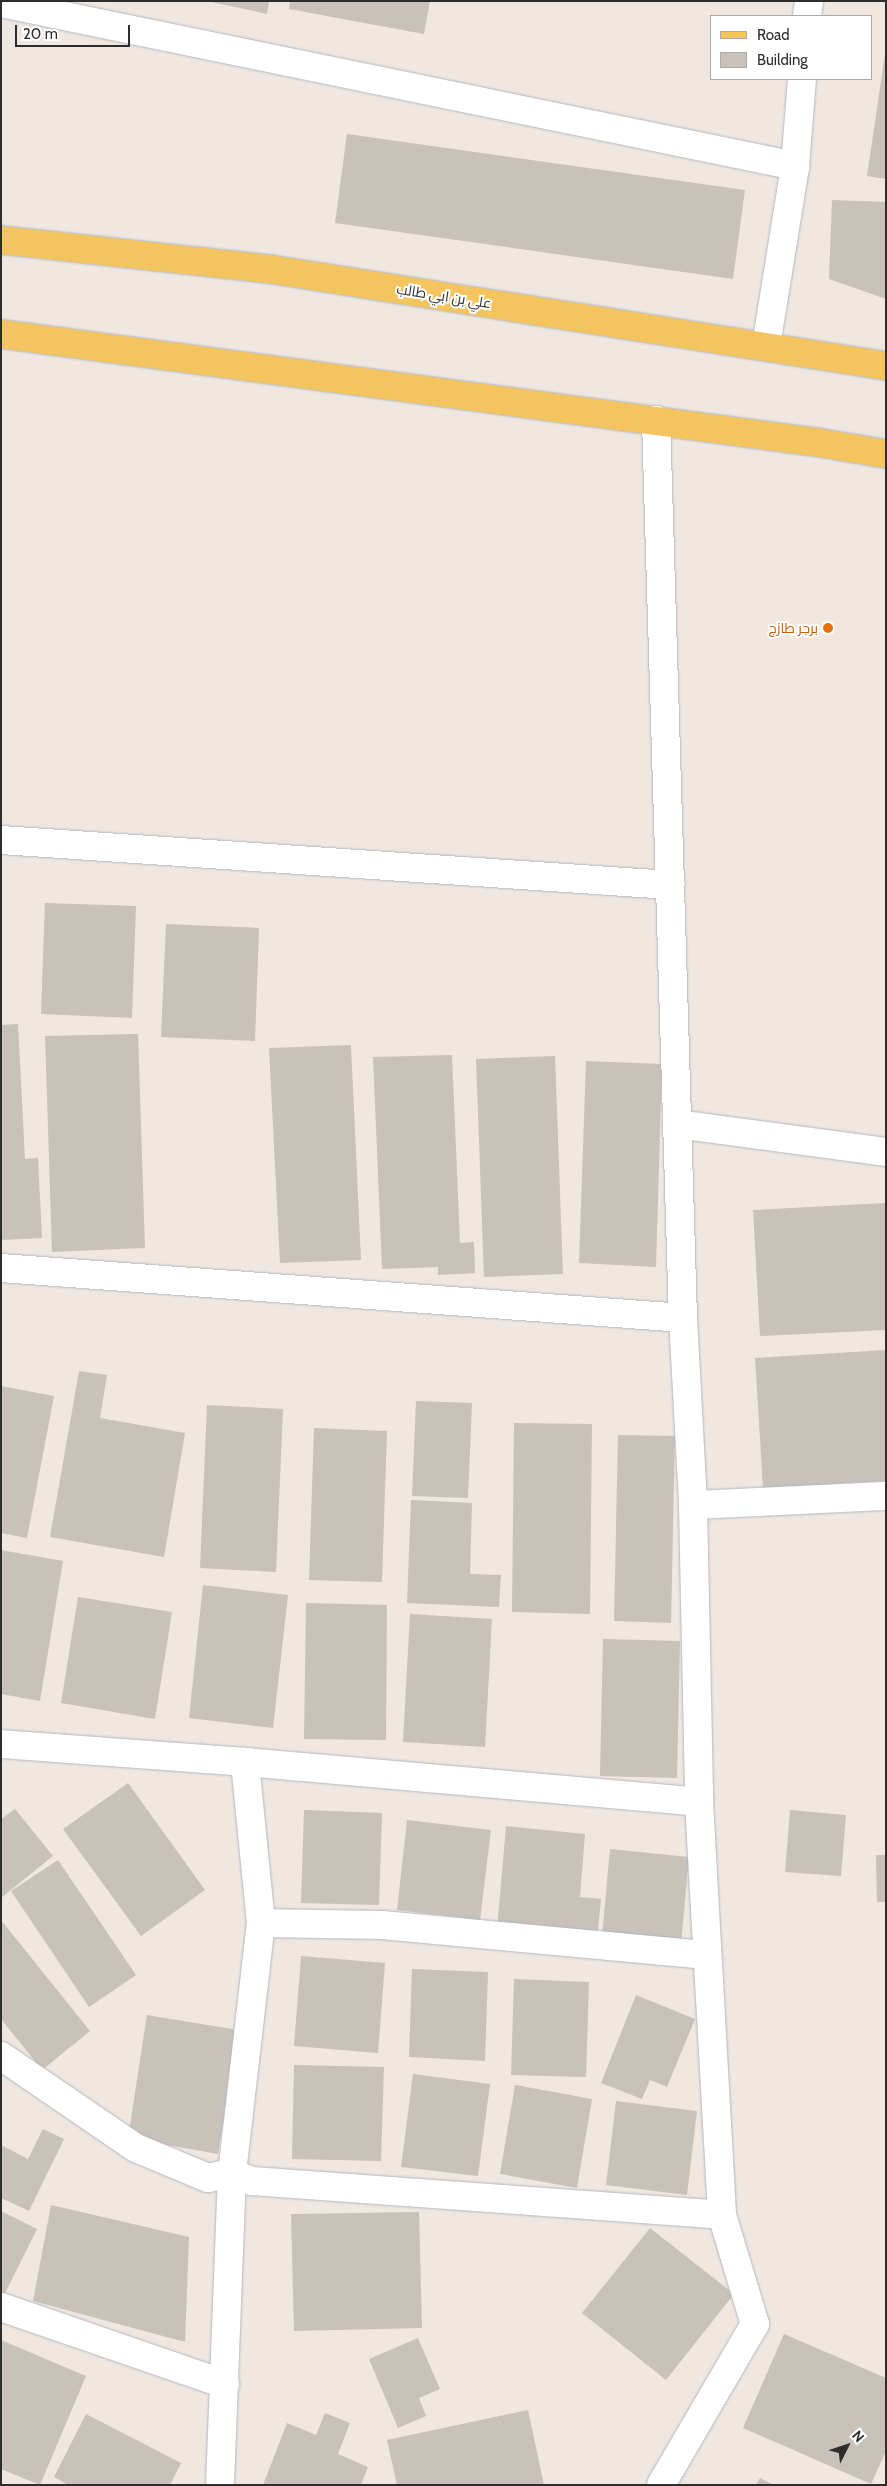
<!DOCTYPE html>
<html>
<head>
<meta charset="utf-8">
<style>
	body { margin:0 }
	#map { position:relative; width:887px; height:2486px; overflow:hidden; background:#efe7e0; font-family:Cabin,Cairo,sans-serif }
	div>[style] { position:absolute }
	[style*='--x'] { left:calc(var(--x)*1px); top:calc(var(--y)*1px); width:calc(var(--w)*1px); rotate:calc(var(--a)*1deg) }
	.building>* { inset:0; background:#c8c2bb }
	.roads { filter:drop-shadow(0 0 1px #b3b7c1) drop-shadow(0 0 1px #b3b7c1) }
	.minor>* { height:28px; margin:-14px; padding:0 14px; transform-origin:14px; border-radius:14px; background:#fff }
	.major>* { height:28px; margin:-14px; padding:0 14px; transform-origin:14px; border-radius:14px; background:#f4c45f }
	.dots>* { width:14px; height:14px; translate:-50% -50%; box-sizing:border-box; border:2px solid #fff; border-radius:50% }
	span { translate:-50% -50%; white-space:nowrap; text-align:center; line-height:1.15; -webkit-text-stroke:4px #fff; paint-order:stroke }
	.street-label { font-size:14px; color:#2d2d2d }
	.food-label { font-size:14px; color:#c56008 }
	.right { translate:-100% -50%; text-align:right }
	.frame { position:absolute; inset:0; border:2px solid #2d2d2d; pointer-events:none }
	.legend { position:absolute; left:710px; top:15px; width:162px; height:65px; box-sizing:border-box; background:#fff; border:1px solid #ababab; margin:0; padding:6px 9px; list-style:none; font-size:15px; color:#2d2d2d }
	.legend li { display:flex; align-items:center; gap:10px; height:25px }
	.legend b { width:25px; border:1px solid #ababab }
	.north { position:absolute; left:822px; top:2421px; width:50px; height:50px; -webkit-text-stroke:4px #fff; paint-order:stroke; rotate:49deg; font-size:14px; font-weight:700; line-height:20px; text-align:center; color:#2d2d2d }
	.north::after { content:''; display:block; margin:auto; width:18px; height:22px; background:#2d2d2d; clip-path:polygon(50% 0,100% 100%,50% 72%,0 100%) }
	.scale { position:absolute; left:15px; top:25px; width:115px; height:22px; box-sizing:border-box; border:2px solid #2d2d2d; border-top:0; padding-left:6px; font-size:15px; line-height:18px; white-space:nowrap; color:#2d2d2d; -webkit-text-stroke:4px #fff; paint-order:stroke }
</style>
</head>
<body>
<div id="map">
	<div class="building">
		<div style="clip-path:polygon(207px 1px,269px 1px,267px 14px)"></div>
		<div style="clip-path:polygon(290px 1px,430px 1px,424px 34px,289px 9px)"></div>
		<div style="clip-path:polygon(885px 54px,886px 54px,886px 179px,867px 176px)"></div>
		<div style="clip-path:polygon(347px 134px,745px 190px,733px 279px,335px 223px)"></div>
		<div style="clip-path:polygon(832px 200px,886px 202px,886px 299px,829px 279px)"></div>
		<div style="clip-path:polygon(45px 903px,136px 906px,132px 1018px,41px 1014px)"></div>
		<div style="clip-path:polygon(166px 924px,259px 928px,255px 1041px,161px 1037px)"></div>
		<div style="clip-path:polygon(18px 1024px,25px 1159px,38px 1158px,42px 1238px,1px 1240px,1px 1025px)"></div>
		<div style="clip-path:polygon(138px 1034px,145px 1248px,52px 1252px,45px 1036px)"></div>
		<div style="clip-path:polygon(351px 1045px,361px 1260px,280px 1263px,269px 1048px)"></div>
		<div style="clip-path:polygon(452px 1055px,460px 1243px,474px 1242px,475px 1273px,438px 1275px,438px 1267px,382px 1269px,373px 1057px)"></div>
		<div style="clip-path:polygon(555px 1056px,563px 1274px,484px 1277px,476px 1059px)"></div>
		<div style="clip-path:polygon(586px 1061px,662px 1064px,656px 1267px,579px 1263px)"></div>
		<div style="clip-path:polygon(886px 1203px,886px 1330px,760px 1336px,753px 1210px)"></div>
		<div style="clip-path:polygon(886px 1350px,886px 1481px,763px 1488px,755px 1358px)"></div>
		<div style="clip-path:polygon(79px 1371px,107px 1375px,100px 1418px,185px 1433px,164px 1557px,50px 1537px)"></div>
		<div style="clip-path:polygon(1px 1386px,54px 1396px,27px 1538px,1px 1533px)"></div>
		<div style="clip-path:polygon(416px 1401px,472px 1403px,468px 1498px,412px 1496px)"></div>
		<div style="clip-path:polygon(207px 1405px,283px 1409px,276px 1572px,200px 1568px)"></div>
		<div style="clip-path:polygon(514px 1423px,592px 1424px,590px 1614px,512px 1612px)"></div>
		<div style="clip-path:polygon(314px 1428px,387px 1431px,382px 1582px,309px 1580px)"></div>
		<div style="clip-path:polygon(618px 1435px,675px 1436px,671px 1623px,614px 1621px)"></div>
		<div style="clip-path:polygon(411px 1500px,472px 1503px,470px 1574px,501px 1575px,499px 1607px,407px 1603px)"></div>
		<div style="clip-path:polygon(1px 1550px,63px 1561px,40px 1701px,1px 1694px)"></div>
		<div style="clip-path:polygon(203px 1585px,288px 1595px,273px 1728px,189px 1718px)"></div>
		<div style="clip-path:polygon(78px 1597px,172px 1612px,155px 1719px,61px 1703px)"></div>
		<div style="clip-path:polygon(306px 1603px,387px 1605px,386px 1740px,304px 1739px)"></div>
		<div style="clip-path:polygon(410px 1614px,492px 1619px,485px 1747px,403px 1742px)"></div>
		<div style="clip-path:polygon(603px 1639px,680px 1641px,677px 1778px,600px 1776px)"></div>
		<div style="clip-path:polygon(128px 1783px,205px 1890px,141px 1936px,63px 1829px)"></div>
		<div style="clip-path:polygon(15px 1809px,53px 1856px,1px 1898px,1px 1819px)"></div>
		<div style="clip-path:polygon(304px 1810px,382px 1813px,379px 1905px,301px 1903px)"></div>
		<div style="clip-path:polygon(790px 1810px,846px 1815px,841px 1876px,785px 1872px)"></div>
		<div style="clip-path:polygon(407px 1820px,491px 1830px,480px 1920px,397px 1910px)"></div>
		<div style="clip-path:polygon(506px 1826px,585px 1834px,580px 1897px,601px 1899px,597px 1940px,497px 1930px)"></div>
		<div style="clip-path:polygon(610px 1849px,689px 1857px,681px 1944px,602px 1936px)"></div>
		<div style="clip-path:polygon(876px 1855px,886px 1855px,886px 1902px,877px 1902px)"></div>
		<div style="clip-path:polygon(58px 1860px,136px 1975px,89px 2007px,11px 1891px)"></div>
		<div style="clip-path:polygon(1px 1920px,90px 2031px,42px 2070px,1px 2019px)"></div>
		<div style="clip-path:polygon(301px 1956px,385px 1963px,378px 2053px,294px 2046px)"></div>
		<div style="clip-path:polygon(412px 1969px,488px 1972px,485px 2061px,409px 2057px)"></div>
		<div style="clip-path:polygon(514px 1979px,589px 1982px,586px 2077px,511px 2075px)"></div>
		<div style="clip-path:polygon(636px 1995px,695px 2019px,667px 2087px,650px 2080px,642px 2099px,601px 2083px)"></div>
		<div style="clip-path:polygon(147px 2015px,238px 2030px,218px 2154px,128px 2138px)"></div>
		<div style="clip-path:polygon(294px 2065px,384px 2067px,381px 2161px,292px 2159px)"></div>
		<div style="clip-path:polygon(413px 2074px,490px 2084px,478px 2176px,401px 2167px)"></div>
		<div style="clip-path:polygon(515px 2085px,592px 2099px,577px 2188px,500px 2174px)"></div>
		<div style="clip-path:polygon(616px 2101px,697px 2111px,687px 2195px,606px 2185px)"></div>
		<div style="clip-path:polygon(43px 2129px,64px 2139px,29px 2211px,1px 2198px,1px 2145px,28px 2159px)"></div>
		<div style="clip-path:polygon(51px 2205px,189px 2237px,185px 2342px,33px 2301px)"></div>
		<div style="clip-path:polygon(1px 2211px,37px 2229px,1px 2301px)"></div>
		<div style="clip-path:polygon(419px 2212px,422px 2328px,294px 2331px,291px 2214px)"></div>
		<div style="clip-path:polygon(650px 2228px,734px 2294px,666px 2380px,582px 2313px)"></div>
		<div style="clip-path:polygon(784px 2334px,886px 2378px,886px 2451px,871px 2484px,743px 2428px)"></div>
		<div style="clip-path:polygon(418px 2338px,440px 2389px,419px 2398px,426px 2416px,398px 2428px,369px 2359px)"></div>
		<div style="clip-path:polygon(1px 2340px,86px 2376px,40px 2485px,1px 2469px)"></div>
		<div style="clip-path:polygon(528px 2410px,544px 2485px,397px 2485px,387px 2440px)"></div>
		<div style="clip-path:polygon(325px 2413px,350px 2423px,338px 2454px,368px 2467px,361px 2485px,263px 2485px,287px 2423px,316px 2435px)"></div>
		<div style="clip-path:polygon(86px 2414px,181px 2463px,170px 2485px,68px 2485px,54px 2477px)"></div>
		<div style="clip-path:polygon(760px 2478px,774px 2485px,756px 2485px)"></div>
	</div>
	<div class="roads">
		<div class="minor">
			<div style="--x:1;--y:3;--w:811;--a:11.6"></div>
			<div style="--x:807;--y:16;--w:15;--a:-82"></div>
			<div style="--x:766;--y:346;--w:182;--a:-80.8"></div>
			<div style="--x:795;--y:166;--w:87;--a:-85.4"></div>
			<div style="--x:656;--y:420;--w:898;--a:88.28"></div>
			<div style="--x:683;--y:1318;--w:187;--a:86.9"></div>
			<div style="--x:693;--y:1505;--w:297;--a:88.8"></div>
			<div style="--x:699;--y:1802;--w:414;--a:86.8"></div>
			<div style="--x:722;--y:2215;--w:114;--a:73.2"></div>
			<div style="--x:755;--y:2324;--w:186;--a:120.3"></div>
			<div style="--x:1;--y:840;--w:671;--a:3.85"></div>
			<div style="--x:677;--y:1124;--w:211;--a:7.6"></div>
			<div style="--x:1;--y:1268;--w:684;--a:4.19"></div>
			<div style="--x:693;--y:1505;--w:193;--a:-2.7"></div>
			<div style="--x:1;--y:1744;--w:245;--a:4.2"></div>
			<div style="--x:245;--y:1762;--w:456;--a:5"></div>
			<div style="--x:261;--y:1923;--w:121;--a:0.9"></div>
			<div style="--x:382;--y:1925;--w:326;--a:5.3"></div>
			<div style="--x:1;--y:2056;--w:163;--a:34.3"></div>
			<div style="--x:136;--y:2148;--w:78;--a:22.6"></div>
			<div style="--x:208;--y:2178;--w:25;--a:-12"></div>
			<div style="--x:232;--y:2173;--w:22;--a:22"></div>
			<div style="--x:252;--y:2181;--w:471;--a:4.1"></div>
			<div style="--x:1;--y:2307;--w:237;--a:19"></div>
			<div style="--x:220;--y:2485;--w:312;--a:-87.8"></div>
			<div style="--x:232;--y:2173;--w:252;--a:-83.4"></div>
			<div style="--x:261;--y:1923;--w:162;--a:-95.7"></div>
		</div>
		<div class="major">
			<div style="--x:1;--y:240;--w:270;--a:6.2"></div>
			<div style="--x:269;--y:269;--w:625;--a:8.93"></div>
			<div style="--x:1;--y:334;--w:827;--a:7.57"></div>
			<div style="--x:821;--y:443;--w:66;--a:9.6"></div>
		</div>
	</div>
	<div class="dots">
		<div style="left:828px;top:628px;background:#e8710a"></div>
	</div>
	<div class="street-label">
		<span style="left:444px;top:296px;rotate:9deg">علي بن ابي طالب</span>
	</div>
	<div class="food-label">
		<span class="right" style="left:818px;top:628px">برجر طازج</span>
	</div>
	<div class="frame"></div>
	<ul class="legend">
	<li><b style="height:6px;background:#f4c45f"></b>Road</li>
	<li><b style="height:14px;background:#c8c2bb"></b>Building</li>
	</ul>
	<div class="north">N</div>
	<div class="scale">20 m</div>
</div>
</body>
</html>
